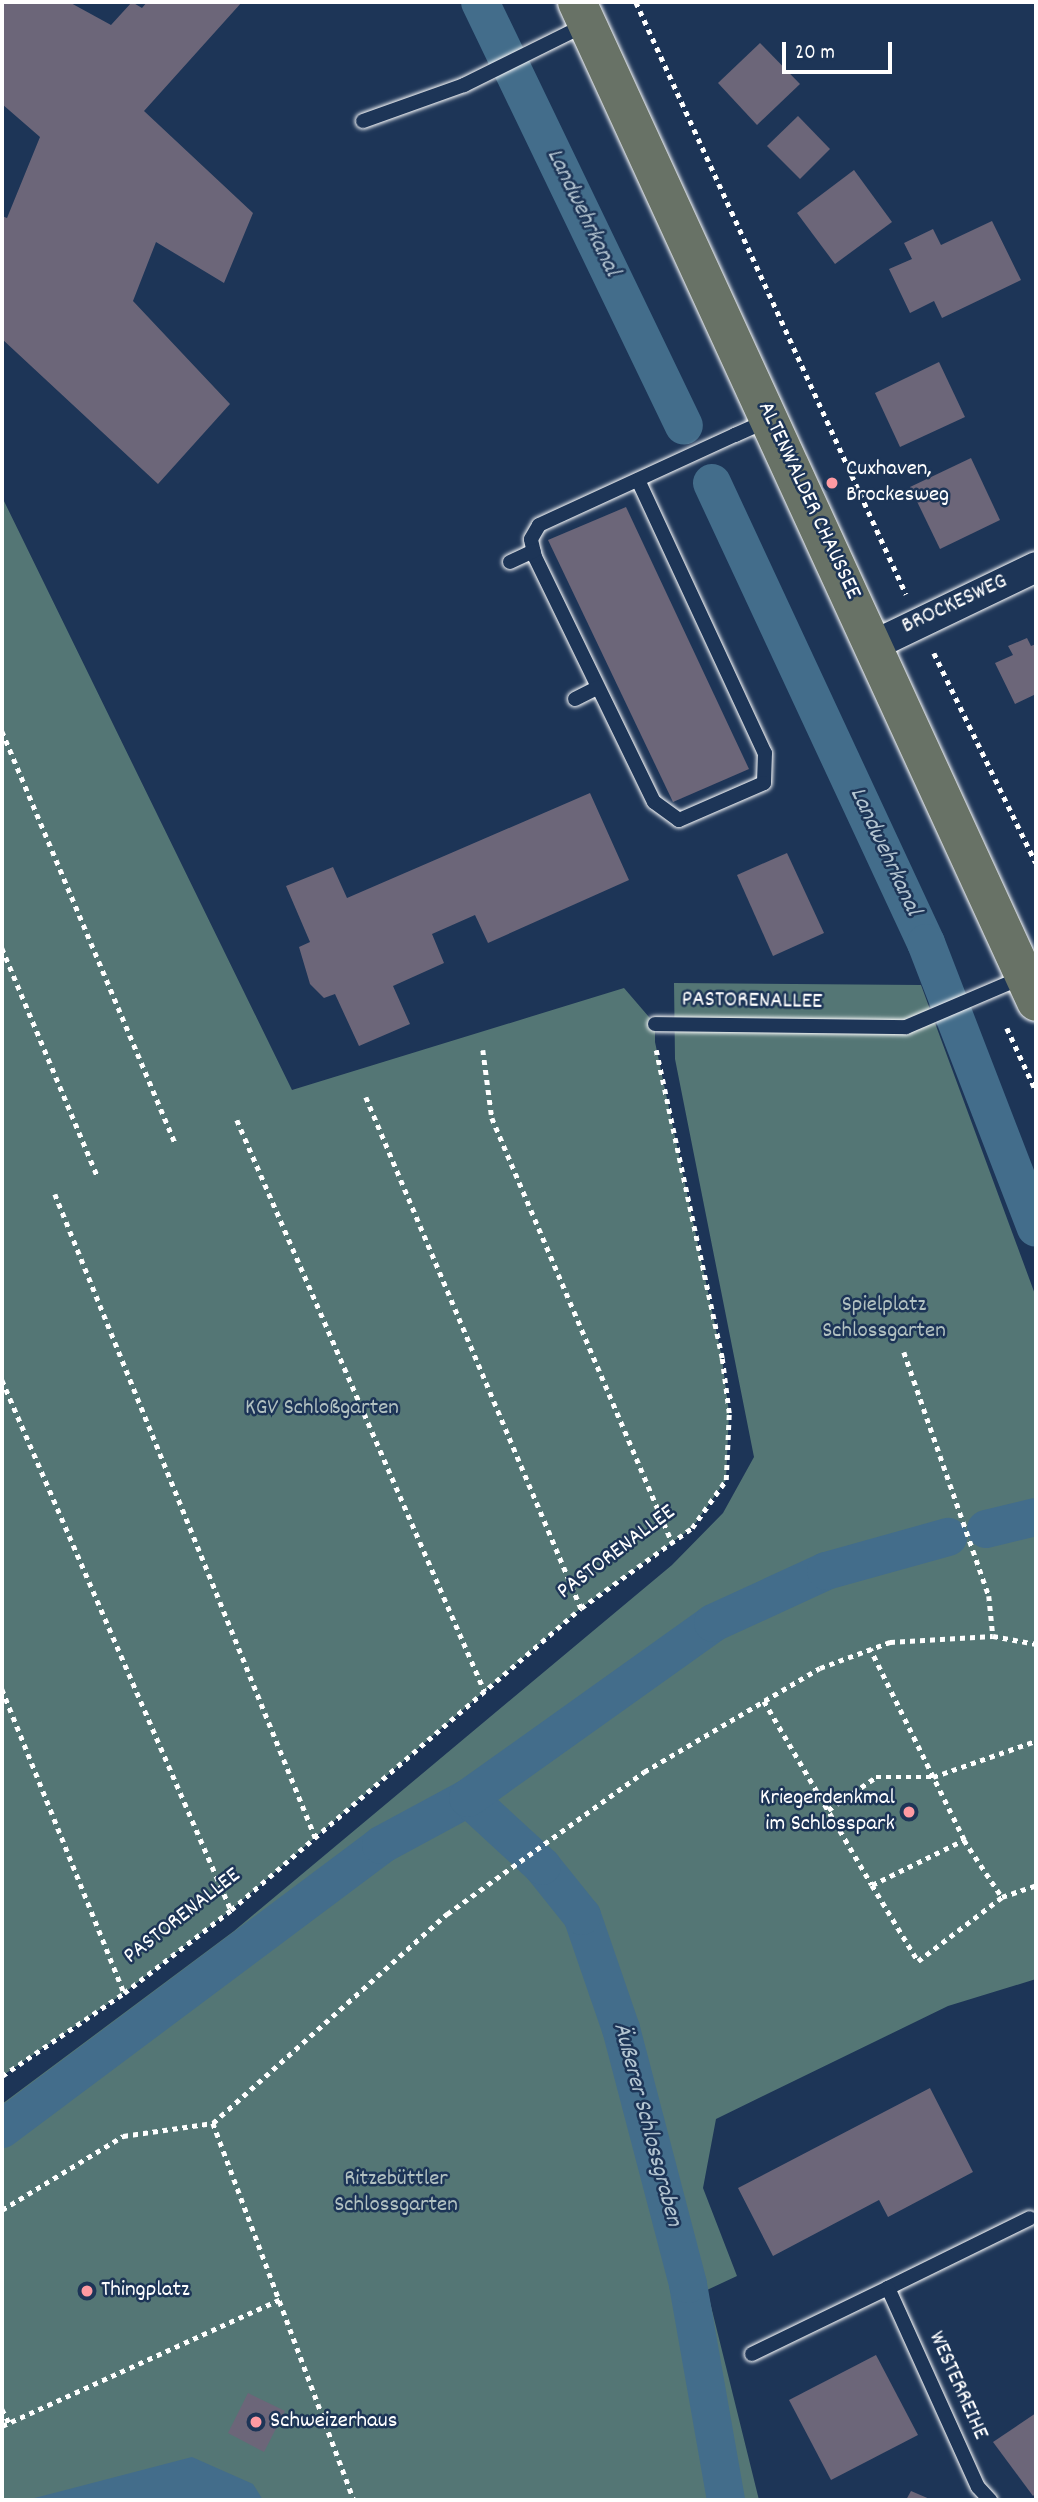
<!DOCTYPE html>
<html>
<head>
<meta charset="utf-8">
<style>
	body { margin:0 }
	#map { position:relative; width:1038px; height:2502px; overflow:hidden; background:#1d3557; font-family:Dekko,sans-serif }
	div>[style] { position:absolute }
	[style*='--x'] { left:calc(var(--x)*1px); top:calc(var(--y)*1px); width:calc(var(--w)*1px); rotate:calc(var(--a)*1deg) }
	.green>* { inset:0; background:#547675 }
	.water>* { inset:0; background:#436d8b }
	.canal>* { height:38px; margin:-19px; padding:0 19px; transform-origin:19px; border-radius:19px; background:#436d8b }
	.building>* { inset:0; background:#6c6679 }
	.path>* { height:4.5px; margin-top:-2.25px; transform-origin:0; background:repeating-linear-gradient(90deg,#fff 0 5px,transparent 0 10px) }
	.roads { filter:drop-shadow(0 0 2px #fff) drop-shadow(0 0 2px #fff) }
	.service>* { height:14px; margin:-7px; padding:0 7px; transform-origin:7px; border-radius:7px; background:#1d3557 }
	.minor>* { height:30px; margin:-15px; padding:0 15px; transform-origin:15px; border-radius:15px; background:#1d3557 }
	.primary>* { height:38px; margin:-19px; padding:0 19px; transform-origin:19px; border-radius:19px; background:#687266 }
	.dots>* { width:19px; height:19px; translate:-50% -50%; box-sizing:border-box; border:4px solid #1d3557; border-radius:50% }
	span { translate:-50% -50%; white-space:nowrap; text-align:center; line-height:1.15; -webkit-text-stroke:5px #1d3557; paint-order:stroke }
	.poi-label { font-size:23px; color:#fff }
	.left { translate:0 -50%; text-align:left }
	.right { translate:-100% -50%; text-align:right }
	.street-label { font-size:23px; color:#fff }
	.park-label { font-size:23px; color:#b2c1c1 }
	.water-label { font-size:24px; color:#b4c5d1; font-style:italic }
	.frame { position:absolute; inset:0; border:4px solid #fff; pointer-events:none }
	.scale { position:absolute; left:782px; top:42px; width:110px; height:32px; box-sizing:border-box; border:4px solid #fff; border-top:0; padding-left:9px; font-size:21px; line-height:24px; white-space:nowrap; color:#fff; -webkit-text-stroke:5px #1d3557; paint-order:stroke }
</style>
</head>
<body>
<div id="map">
	<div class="green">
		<div style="clip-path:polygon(2px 497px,292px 1090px,624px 988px,655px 1024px,655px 1042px,722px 1358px,729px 1413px,726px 1480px,692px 1528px,581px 1608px,231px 1910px,124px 1993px,2px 2076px)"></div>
		<div style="clip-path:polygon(674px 983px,921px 985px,1036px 1297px,1036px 1979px,948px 2006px,716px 2119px,703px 2188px,737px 2276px,707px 2290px,759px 2500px,2px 2500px,2px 2104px,234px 1931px,672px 1565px,723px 1513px,754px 1457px,675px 1059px)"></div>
	</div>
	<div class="water">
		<div style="clip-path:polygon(192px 2457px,253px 2484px,263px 2500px,27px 2500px)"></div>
	</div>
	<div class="canal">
		<div style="--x:480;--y:2;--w:470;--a:64.3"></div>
		<div style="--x:712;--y:483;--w:507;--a:65.05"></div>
		<div style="--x:926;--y:943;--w:305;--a:68.9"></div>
		<div style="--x:986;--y:1529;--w:51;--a:-13.5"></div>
		<div style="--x:2;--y:2129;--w:474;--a:-36.8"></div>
		<div style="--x:381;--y:1845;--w:99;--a:-28.4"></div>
		<div style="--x:726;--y:2500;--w:219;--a:-100"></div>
		<div style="--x:688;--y:2284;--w:264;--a:-104.7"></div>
		<div style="--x:621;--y:2029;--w:120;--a:-109"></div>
		<div style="--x:582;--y:1916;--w:64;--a:-128.7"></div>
		<div style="--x:542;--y:1866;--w:100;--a:-137.4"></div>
		<div style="--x:468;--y:1798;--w:301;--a:-35.5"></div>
		<div style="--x:713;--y:1623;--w:124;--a:-24.7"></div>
		<div style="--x:826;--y:1571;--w:127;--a:-15.6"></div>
	</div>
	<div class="building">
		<div style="clip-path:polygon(2px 2px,69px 2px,111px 25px,132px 2px,142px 8px,147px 2px,242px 2px,144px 111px,253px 213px,224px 283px,156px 242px,133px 301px,230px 404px,158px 484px,2px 339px,2px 216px,7px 218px,40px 137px,2px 104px)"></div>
		<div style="clip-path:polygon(760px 43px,800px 84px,757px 125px,718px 83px)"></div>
		<div style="clip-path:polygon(798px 116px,830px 149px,800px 179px,767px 146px)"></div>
		<div style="clip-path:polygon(854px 170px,892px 222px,835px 264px,797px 213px)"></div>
		<div style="clip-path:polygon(992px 221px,1021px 280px,942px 318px,934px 301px,910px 313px,889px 269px,912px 259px,904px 243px,933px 229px,941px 245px)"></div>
		<div style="clip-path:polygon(939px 362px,965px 417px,900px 447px,875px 393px)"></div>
		<div style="clip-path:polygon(971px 458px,1000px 520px,940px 549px,910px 487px)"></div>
		<div style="clip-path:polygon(626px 507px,749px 769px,673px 802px,548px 540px)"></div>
		<div style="clip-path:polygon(1027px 638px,1031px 646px,1036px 644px,1036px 694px,1015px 704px,995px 663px,1013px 655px,1008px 646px)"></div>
		<div style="clip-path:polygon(590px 793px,629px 880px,488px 943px,475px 915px,432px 934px,444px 963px,393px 986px,410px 1024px,359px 1046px,335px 994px,324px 998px,310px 984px,299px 947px,310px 942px,286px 886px,333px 867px,347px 898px)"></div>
		<div style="clip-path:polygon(787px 853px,824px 933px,773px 956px,737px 875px)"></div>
		<div style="clip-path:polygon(930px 2088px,973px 2172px,888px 2217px,879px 2200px,773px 2256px,738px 2188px)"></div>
		<div style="clip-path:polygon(876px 2355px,918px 2435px,831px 2480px,789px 2400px)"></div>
		<div style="clip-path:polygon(248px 2393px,285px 2411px,264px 2452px,228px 2433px)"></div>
		<div style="clip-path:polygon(1036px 2413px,1036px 2493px,1033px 2496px,993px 2442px)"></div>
		<div style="clip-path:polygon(911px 2491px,932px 2500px,906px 2500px)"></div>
	</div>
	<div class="path">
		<div style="--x:636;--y:2;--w:651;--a:65.48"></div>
		<div style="--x:934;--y:653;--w:233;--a:64.1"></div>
		<div style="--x:2;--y:731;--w:447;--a:67.2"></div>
		<div style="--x:2;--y:948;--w:246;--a:67.3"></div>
		<div style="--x:1007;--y:1028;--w:69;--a:65.3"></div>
		<div style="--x:483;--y:1050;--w:69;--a:82.5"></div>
		<div style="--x:492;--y:1118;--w:463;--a:67"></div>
		<div style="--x:366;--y:1097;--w:554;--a:67.18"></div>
		<div style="--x:237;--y:1120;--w:623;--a:66.56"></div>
		<div style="--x:55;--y:1194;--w:696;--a:67.97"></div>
		<div style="--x:904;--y:1352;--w:258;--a:70.8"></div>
		<div style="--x:989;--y:1596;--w:40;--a:84.3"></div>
		<div style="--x:2;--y:1380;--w:577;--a:66.63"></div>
		<div style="--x:2;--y:1689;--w:328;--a:68.1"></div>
		<div style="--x:764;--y:1701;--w:213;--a:59.6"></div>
		<div style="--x:872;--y:1885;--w:102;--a:-26.1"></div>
		<div style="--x:964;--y:1840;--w:213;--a:-116.2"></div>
		<div style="--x:828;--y:1810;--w:58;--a:-34.5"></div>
		<div style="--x:876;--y:1777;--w:57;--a:0"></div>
		<div style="--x:933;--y:1777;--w:109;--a:-19.3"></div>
		<div style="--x:964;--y:1840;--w:69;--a:56.3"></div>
		<div style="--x:1002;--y:1897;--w:36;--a:-19"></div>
		<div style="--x:872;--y:1885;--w:89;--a:58.8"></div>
		<div style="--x:918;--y:1961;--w:106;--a:-37.3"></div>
		<div style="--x:2;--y:2076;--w:148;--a:-34.2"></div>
		<div style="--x:124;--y:1993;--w:135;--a:-37.8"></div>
		<div style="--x:231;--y:1910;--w:462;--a:-40.8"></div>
		<div style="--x:581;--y:1608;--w:137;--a:-35.8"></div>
		<div style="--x:692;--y:1528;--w:59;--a:-54.7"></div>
		<div style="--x:726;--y:1480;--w:67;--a:-87.4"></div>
		<div style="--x:729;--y:1413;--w:55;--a:-97.3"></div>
		<div style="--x:722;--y:1358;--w:315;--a:-102.1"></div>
		<div style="--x:213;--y:2123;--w:314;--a:-41.8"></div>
		<div style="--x:447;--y:1914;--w:243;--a:-35.8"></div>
		<div style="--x:644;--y:1772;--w:204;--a:-30.6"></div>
		<div style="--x:820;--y:1668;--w:75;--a:-20.4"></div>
		<div style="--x:890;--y:1642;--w:103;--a:-3.3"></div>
		<div style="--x:993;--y:1636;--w:44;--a:10.5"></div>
		<div style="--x:2;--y:2210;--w:142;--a:-31.4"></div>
		<div style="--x:123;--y:2136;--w:91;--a:-8.2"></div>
		<div style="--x:213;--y:2123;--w:403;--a:69.5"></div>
		<div style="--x:2;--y:2409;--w:16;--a:63"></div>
		<div style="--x:2;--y:2426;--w:307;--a:-24.5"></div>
	</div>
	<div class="roads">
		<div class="service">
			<div style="--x:363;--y:121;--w:107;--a:-19.6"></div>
			<div style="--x:464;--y:85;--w:137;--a:-26.4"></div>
			<div style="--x:638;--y:480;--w:301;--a:65.1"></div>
			<div style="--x:765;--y:753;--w:30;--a:92"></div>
			<div style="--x:764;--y:783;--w:93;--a:156.5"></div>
			<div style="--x:679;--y:820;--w:31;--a:-144"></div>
			<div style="--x:654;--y:802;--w:272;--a:-115.9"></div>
			<div style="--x:535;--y:557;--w:18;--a:-103"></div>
			<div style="--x:531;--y:539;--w:16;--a:-60"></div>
			<div style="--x:539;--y:525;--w:216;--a:-24.7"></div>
			<div style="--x:735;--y:435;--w:37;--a:-24"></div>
			<div style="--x:510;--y:562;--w:26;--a:-25"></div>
			<div style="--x:575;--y:699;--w:25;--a:-27"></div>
			<div style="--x:655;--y:1024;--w:251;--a:0.7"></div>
			<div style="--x:906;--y:1027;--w:127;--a:-23.1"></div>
			<div style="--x:888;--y:2288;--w:158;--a:-26.2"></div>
			<div style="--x:752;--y:2354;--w:151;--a:-25.9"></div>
			<div style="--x:888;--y:2288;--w:218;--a:65.7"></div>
			<div style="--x:978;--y:2487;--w:18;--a:47"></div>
		</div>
		<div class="minor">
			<div style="--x:874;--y:645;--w:180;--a:-25.7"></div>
		</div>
		<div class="primary">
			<div style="--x:577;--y:2;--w:1100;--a:65.34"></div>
		</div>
	</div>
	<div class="dots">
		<div style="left:832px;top:483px;background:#ff9aa2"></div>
		<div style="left:909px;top:1812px;background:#ff9aa2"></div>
		<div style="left:87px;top:2291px;background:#ff9aa2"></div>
		<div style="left:256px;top:2422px;background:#ff9aa2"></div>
	</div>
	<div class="poi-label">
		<span class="left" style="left:846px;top:483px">Cuxhaven,<br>Brockesweg</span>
		<span class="right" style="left:895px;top:1812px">Kriegerdenkmal<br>im Schlosspark</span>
		<span class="left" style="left:101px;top:2291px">Thingplatz</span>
		<span class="left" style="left:270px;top:2422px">Schweizerhaus</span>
	</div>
	<div class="street-label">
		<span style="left:808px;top:501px;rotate:65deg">ALTENWALDER CHAUSSEE</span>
		<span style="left:955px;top:605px;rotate:-25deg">BROCKESWEG</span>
		<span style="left:752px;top:1002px;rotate:1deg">PASTORENALLEE</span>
		<span style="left:617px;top:1553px;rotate:-37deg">PASTORENALLEE</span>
		<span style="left:183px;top:1917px;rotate:-38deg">PASTORENALLEE</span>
		<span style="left:957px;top:2386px;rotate:66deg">WESTERREIHE</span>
	</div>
	<div class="park-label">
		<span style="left:884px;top:1319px">Spielplatz<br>Schlossgarten</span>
		<span style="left:322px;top:1409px">KGV Schloßgarten</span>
		<span style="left:396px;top:2193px">Ritzebüttler<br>Schlossgarten</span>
	</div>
	<div class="water-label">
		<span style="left:582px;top:213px;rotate:64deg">Landwehrkanal</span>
		<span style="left:884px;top:852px;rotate:65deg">Landwehrkanal</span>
		<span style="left:646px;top:2125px;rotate:75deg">Äußerer Schlossgraben</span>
	</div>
	<div class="frame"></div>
	<div class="scale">20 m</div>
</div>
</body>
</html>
